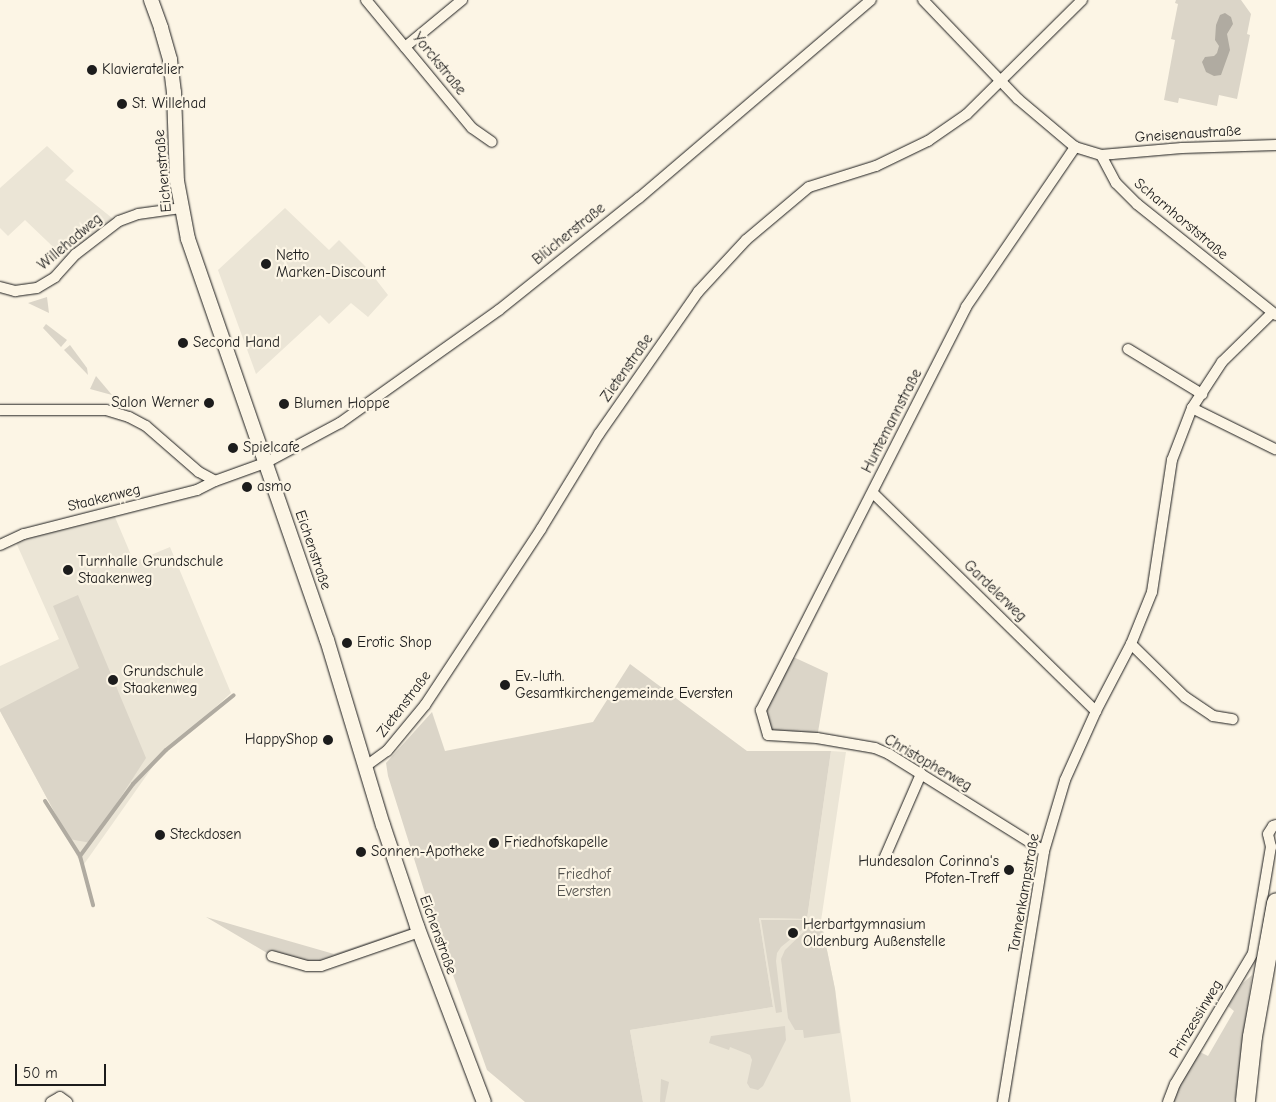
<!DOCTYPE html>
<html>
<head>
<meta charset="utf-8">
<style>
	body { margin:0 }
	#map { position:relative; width:1276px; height:1102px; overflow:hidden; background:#fcf5e5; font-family:"Comic Neue",sans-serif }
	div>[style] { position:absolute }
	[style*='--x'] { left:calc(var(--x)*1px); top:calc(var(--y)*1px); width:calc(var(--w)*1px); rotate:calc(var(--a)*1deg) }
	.built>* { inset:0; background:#ebe5d6 }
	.green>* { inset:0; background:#dbd5c8 }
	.water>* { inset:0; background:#b0aba1 }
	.stream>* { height:4px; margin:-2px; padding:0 2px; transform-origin:2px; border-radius:2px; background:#b0aba1 }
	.roads { filter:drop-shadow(0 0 1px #1c1c1c) drop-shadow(0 0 1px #1c1c1c) }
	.street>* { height:10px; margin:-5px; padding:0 5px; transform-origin:5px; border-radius:5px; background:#fcf5e5 }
	.secondary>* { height:14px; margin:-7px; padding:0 7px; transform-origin:7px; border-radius:7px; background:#fcf5e5 }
	.bridges { filter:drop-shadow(0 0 1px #1c1c1c) drop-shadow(0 0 1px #1c1c1c) }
	.highway-bridge>* { height:19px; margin:-9.5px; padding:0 9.5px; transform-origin:9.5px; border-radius:9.5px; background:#fcf5e5 }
	.dots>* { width:14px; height:14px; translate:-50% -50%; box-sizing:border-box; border:2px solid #fcf5e5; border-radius:50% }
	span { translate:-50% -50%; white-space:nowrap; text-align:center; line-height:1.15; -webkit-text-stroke:4.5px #fcf5e5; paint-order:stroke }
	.street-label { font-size:15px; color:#1c1c1c }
	.poi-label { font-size:15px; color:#1c1c1c }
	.left { translate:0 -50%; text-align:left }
	.right { translate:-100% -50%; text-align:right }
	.park-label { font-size:15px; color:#555450 }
	.scale { position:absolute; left:15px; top:1064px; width:91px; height:22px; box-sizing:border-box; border:2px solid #1c1c1c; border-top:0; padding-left:6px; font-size:15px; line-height:18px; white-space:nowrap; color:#1c1c1c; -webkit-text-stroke:4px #fcf5e5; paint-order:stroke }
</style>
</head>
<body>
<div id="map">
	<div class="built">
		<div style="clip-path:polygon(47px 146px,74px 171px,65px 180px,117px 222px,69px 262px,25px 220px,8px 236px,0 228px,0 188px)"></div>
		<div style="clip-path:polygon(285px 208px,329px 250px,339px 240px,367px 268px,388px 295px,368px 317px,351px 303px,329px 324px,320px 315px,256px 374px,218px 270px)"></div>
		<div style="clip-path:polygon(112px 510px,134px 562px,170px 547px,231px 693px,156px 762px,82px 867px,69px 839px,0 711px,0 666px,59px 639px,14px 538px)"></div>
		<div style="clip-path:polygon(831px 751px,846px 752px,821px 921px,835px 989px,851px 1102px,643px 1102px,630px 1030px,773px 1007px,759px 918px,807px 919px)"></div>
	</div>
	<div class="green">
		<div style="clip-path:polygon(1176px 0,1241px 0,1251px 14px,1247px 34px,1250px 35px,1237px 99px,1219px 95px,1217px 106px,1179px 98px,1178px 103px,1164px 100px,1175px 40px,1171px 39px,1178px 4px,1175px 3px)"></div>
		<div style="clip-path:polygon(47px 297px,49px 313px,28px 303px)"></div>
		<div style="clip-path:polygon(46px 324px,67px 340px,61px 347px,43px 328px)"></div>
		<div style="clip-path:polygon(70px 345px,87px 368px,88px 375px,64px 350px)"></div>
		<div style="clip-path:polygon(96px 376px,112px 395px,90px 389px)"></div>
		<div style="clip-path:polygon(78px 595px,146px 758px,91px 843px,69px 839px,0 711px,0 709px,79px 668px,53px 606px)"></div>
		<div style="clip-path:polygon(789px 655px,828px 673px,817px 738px,768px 735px,763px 722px,768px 694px)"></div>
		<div style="clip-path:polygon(630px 664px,747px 751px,831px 751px,807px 919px,759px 918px,773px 1007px,630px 1030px,643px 1102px,525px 1102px,487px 1070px,433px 919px,388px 776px,386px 763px,432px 712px,445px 751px,593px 722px)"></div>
		<div style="clip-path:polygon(206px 917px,334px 954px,417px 926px,419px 932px,321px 966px,272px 956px)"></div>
		<div style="clip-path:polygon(761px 920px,810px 920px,808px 925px,781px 947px,777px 953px,776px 961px,782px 1012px,776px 1013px)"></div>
		<div style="clip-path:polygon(815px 921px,821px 921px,835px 989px,840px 1033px,804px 1038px,803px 1030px,795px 1030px,788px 1018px,781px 959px,785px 950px)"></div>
		<div style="clip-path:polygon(1252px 975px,1235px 1102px,1171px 1102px,1178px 1086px,1200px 1052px,1208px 1056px,1234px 1011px,1228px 1006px,1243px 983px)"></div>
		<div style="clip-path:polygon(785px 1026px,786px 1040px,763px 1086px,758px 1090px,750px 1088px,747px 1083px,752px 1060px,750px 1055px,730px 1047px,729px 1050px,709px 1043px,711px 1036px)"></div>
		<div style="clip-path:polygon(661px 1079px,669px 1082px,665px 1102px,660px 1102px)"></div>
	</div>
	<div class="water">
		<div style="clip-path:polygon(1225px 13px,1231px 17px,1233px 24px,1227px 34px,1230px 50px,1221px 75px,1214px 76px,1206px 72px,1202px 62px,1205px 57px,1214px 56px,1217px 53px,1219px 46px,1215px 40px,1216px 25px,1220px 15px)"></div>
	</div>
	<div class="stream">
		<div style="--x:45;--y:801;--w:65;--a:57.5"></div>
		<div style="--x:80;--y:856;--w:51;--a:75.1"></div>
		<div style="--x:80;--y:856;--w:89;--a:-53.6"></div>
		<div style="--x:133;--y:784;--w:47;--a:-45.9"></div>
		<div style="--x:166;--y:750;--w:87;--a:-39"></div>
	</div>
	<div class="roads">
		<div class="street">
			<div style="--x:366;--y:0;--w:166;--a:50.4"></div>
			<div style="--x:472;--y:128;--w:24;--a:35"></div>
			<div style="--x:923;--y:0;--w:137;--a:46.2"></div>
			<div style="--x:1018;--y:99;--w:75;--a:40.1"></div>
			<div style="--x:1075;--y:147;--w:27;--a:17"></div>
			<div style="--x:1101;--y:155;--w:81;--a:-4.9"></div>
			<div style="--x:1182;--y:148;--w:94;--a:-1.8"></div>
			<div style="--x:405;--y:47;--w:74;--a:-39.5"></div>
			<div style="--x:1101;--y:155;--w:32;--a:62"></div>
			<div style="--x:1116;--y:183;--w:30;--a:45"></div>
			<div style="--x:1137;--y:204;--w:178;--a:38.6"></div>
			<div style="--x:0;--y:287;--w:16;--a:15"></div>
			<div style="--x:15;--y:291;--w:22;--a:-8"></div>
			<div style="--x:37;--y:288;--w:21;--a:-31"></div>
			<div style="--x:55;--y:277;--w:31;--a:-48"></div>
			<div style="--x:76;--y:254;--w:54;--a:-37.5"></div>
			<div style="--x:119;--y:221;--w:20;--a:-20"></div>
			<div style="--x:138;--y:214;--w:43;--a:-7.9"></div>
			<div style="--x:1128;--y:349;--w:87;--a:31.3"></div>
			<div style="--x:1192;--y:408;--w:93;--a:26.3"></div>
			<div style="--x:0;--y:410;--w:106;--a:0"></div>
			<div style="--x:106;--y:410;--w:24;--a:17"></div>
			<div style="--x:129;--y:417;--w:19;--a:28"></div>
			<div style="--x:146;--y:426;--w:70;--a:41"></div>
			<div style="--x:199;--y:472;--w:18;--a:29"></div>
			<div style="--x:215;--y:481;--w:53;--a:-19.8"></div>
			<div style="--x:265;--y:463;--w:85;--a:-28.1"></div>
			<div style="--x:340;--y:423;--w:195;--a:-35.4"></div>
			<div style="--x:499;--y:310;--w:179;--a:-38.7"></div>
			<div style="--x:639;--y:198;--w:305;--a:-40.5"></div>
			<div style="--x:873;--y:493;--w:312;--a:44.4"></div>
			<div style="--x:0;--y:545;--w:26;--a:-25"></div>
			<div style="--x:24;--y:534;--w:179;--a:-14.3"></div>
			<div style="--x:197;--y:490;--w:20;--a:-27"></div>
			<div style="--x:1131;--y:644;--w:76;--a:44.5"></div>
			<div style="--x:1185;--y:697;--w:34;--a:34"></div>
			<div style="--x:1213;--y:716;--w:20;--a:9"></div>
			<div style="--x:366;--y:766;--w:26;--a:-36"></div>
			<div style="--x:387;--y:751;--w:60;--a:-50.4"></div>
			<div style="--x:425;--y:705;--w:211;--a:-56.6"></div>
			<div style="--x:541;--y:529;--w:111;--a:-58.6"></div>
			<div style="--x:599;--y:434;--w:173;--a:-55.1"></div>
			<div style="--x:698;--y:292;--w:71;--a:-47.3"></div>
			<div style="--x:746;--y:240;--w:82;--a:-40.1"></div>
			<div style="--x:809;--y:187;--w:70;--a:-17.4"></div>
			<div style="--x:876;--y:166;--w:58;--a:-25.7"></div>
			<div style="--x:928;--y:141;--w:47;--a:-34.7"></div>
			<div style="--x:967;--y:114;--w:162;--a:-44.7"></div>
			<div style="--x:1044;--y:851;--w:183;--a:-148"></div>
			<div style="--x:889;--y:754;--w:15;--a:-157"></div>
			<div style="--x:875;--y:748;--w:59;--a:-170.2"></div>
			<div style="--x:817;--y:738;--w:49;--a:-176.5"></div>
			<div style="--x:768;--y:735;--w:26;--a:-106"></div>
			<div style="--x:761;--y:710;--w:452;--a:-63"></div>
			<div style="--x:966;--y:307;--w:194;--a:-55.7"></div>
			<div style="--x:884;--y:859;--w:93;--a:-66.5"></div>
			<div style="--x:272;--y:956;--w:36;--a:16"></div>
			<div style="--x:307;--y:966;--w:14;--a:0"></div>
			<div style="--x:321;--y:966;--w:104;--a:-19.1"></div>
			<div style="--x:51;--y:1102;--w:10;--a:-29"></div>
			<div style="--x:60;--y:1097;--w:9;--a:36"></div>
			<div style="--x:1003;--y:1102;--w:254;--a:-80.7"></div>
			<div style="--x:1044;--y:851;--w:74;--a:-73.5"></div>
			<div style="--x:1065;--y:780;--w:76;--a:-65.8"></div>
			<div style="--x:1096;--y:711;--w:76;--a:-62.4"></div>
			<div style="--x:1131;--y:644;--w:56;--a:-68"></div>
			<div style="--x:1152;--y:592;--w:134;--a:-81.4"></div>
			<div style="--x:1172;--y:460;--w:56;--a:-69"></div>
			<div style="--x:1192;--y:408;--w:55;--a:-56.9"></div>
			<div style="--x:1222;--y:362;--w:70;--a:-44.4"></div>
			<div style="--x:1168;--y:1102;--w:19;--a:-69"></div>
			<div style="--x:1175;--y:1084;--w:152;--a:-59.2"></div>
			<div style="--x:1253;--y:953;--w:108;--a:-80.4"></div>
			<div style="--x:1271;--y:847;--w:13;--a:-103"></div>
			<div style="--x:1268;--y:834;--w:9;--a:-58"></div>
			<div style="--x:1273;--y:826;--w:3;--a:-18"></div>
		</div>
		<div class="secondary">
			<div style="--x:151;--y:0;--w:30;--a:70"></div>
			<div style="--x:161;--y:28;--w:33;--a:74"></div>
			<div style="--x:170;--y:60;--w:32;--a:83"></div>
			<div style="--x:174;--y:92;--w:89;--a:88.1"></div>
			<div style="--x:177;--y:181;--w:59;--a:79.3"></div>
			<div style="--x:188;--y:239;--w:424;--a:70.9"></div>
			<div style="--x:327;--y:640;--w:193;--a:73.2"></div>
			<div style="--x:383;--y:825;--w:107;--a:71.4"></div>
			<div style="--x:417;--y:926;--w:188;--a:69.2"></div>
		</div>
	</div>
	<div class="bridges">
		<div class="highway-bridge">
			<div style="--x:1245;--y:1100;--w:64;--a:-83.8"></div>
			<div style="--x:1252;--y:1036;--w:136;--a:-79.8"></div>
		</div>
	</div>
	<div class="dots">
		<div style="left:92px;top:70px;background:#1c1c1c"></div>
		<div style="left:122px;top:104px;background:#1c1c1c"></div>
		<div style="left:266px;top:264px;background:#1c1c1c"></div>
		<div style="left:183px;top:343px;background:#1c1c1c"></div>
		<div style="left:209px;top:403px;background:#1c1c1c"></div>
		<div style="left:284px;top:404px;background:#1c1c1c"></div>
		<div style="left:233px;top:448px;background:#1c1c1c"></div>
		<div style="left:247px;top:487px;background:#1c1c1c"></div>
		<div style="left:68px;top:570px;background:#1c1c1c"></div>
		<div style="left:347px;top:643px;background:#1c1c1c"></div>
		<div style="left:113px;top:680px;background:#1c1c1c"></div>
		<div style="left:505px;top:685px;background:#1c1c1c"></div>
		<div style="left:328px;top:740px;background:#1c1c1c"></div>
		<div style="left:160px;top:835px;background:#1c1c1c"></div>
		<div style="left:494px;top:843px;background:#1c1c1c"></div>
		<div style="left:361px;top:852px;background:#1c1c1c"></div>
		<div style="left:1009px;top:870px;background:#1c1c1c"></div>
		<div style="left:793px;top:933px;background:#1c1c1c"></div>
	</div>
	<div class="street-label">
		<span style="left:439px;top:64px;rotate:51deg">Yorckstraße</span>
		<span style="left:1188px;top:134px;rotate:-4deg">Gneisenaustraße</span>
		<span style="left:163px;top:171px;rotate:-95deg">Eichenstraße</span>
		<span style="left:1181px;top:219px;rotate:40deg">Scharnhorststraße</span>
		<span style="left:569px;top:234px;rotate:-39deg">Blücherstraße</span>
		<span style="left:70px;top:242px;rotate:-40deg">Willehadweg</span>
		<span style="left:627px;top:368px;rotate:-55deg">Zietenstraße</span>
		<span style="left:892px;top:421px;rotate:-63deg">Huntemannstraße</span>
		<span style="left:104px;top:498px;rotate:-14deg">Staakenweg</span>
		<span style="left:313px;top:550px;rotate:71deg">Eichenstraße</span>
		<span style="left:995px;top:591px;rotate:44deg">Gardelerweg</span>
		<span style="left:404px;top:704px;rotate:-53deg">Zietenstraße</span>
		<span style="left:928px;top:763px;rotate:30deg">Christopherweg</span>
		<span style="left:1024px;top:893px;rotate:-80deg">Tannenkampstraße</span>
		<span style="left:438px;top:935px;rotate:70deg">Eichenstraße</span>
		<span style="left:1196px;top:1019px;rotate:-59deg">Prinzessinweg</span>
	</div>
	<div class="poi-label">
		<span class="left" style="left:102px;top:70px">Klavieratelier</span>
		<span class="left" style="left:132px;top:104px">St. Willehad</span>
		<span class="left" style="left:276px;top:264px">Netto<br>Marken-Discount</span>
		<span class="left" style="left:193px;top:343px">Second Hand</span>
		<span class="right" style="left:199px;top:403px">Salon Werner</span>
		<span class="left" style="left:294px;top:404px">Blumen Hoppe</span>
		<span class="left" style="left:243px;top:448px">Spielcafe</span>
		<span class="left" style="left:257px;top:487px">asmo</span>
		<span class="left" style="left:78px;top:570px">Turnhalle Grundschule<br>Staakenweg</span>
		<span class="left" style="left:357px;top:643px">Erotic Shop</span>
		<span class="left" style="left:123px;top:680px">Grundschule<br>Staakenweg</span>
		<span class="left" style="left:515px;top:685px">Ev.-luth.<br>Gesamtkirchengemeinde Eversten</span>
		<span class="right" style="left:318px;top:740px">HappyShop</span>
		<span class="left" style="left:170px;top:835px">Steckdosen</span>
		<span class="left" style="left:504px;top:843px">Friedhofskapelle</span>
		<span class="left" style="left:371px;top:852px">Sonnen-Apotheke</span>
		<span class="right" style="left:999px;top:870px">Hundesalon Corinna's<br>Pfoten-Treff</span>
		<span class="left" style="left:803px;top:933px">Herbartgymnasium<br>Oldenburg Außenstelle</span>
	</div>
	<div class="park-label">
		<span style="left:584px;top:883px">Friedhof<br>Eversten</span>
	</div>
	<div class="scale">50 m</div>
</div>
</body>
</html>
